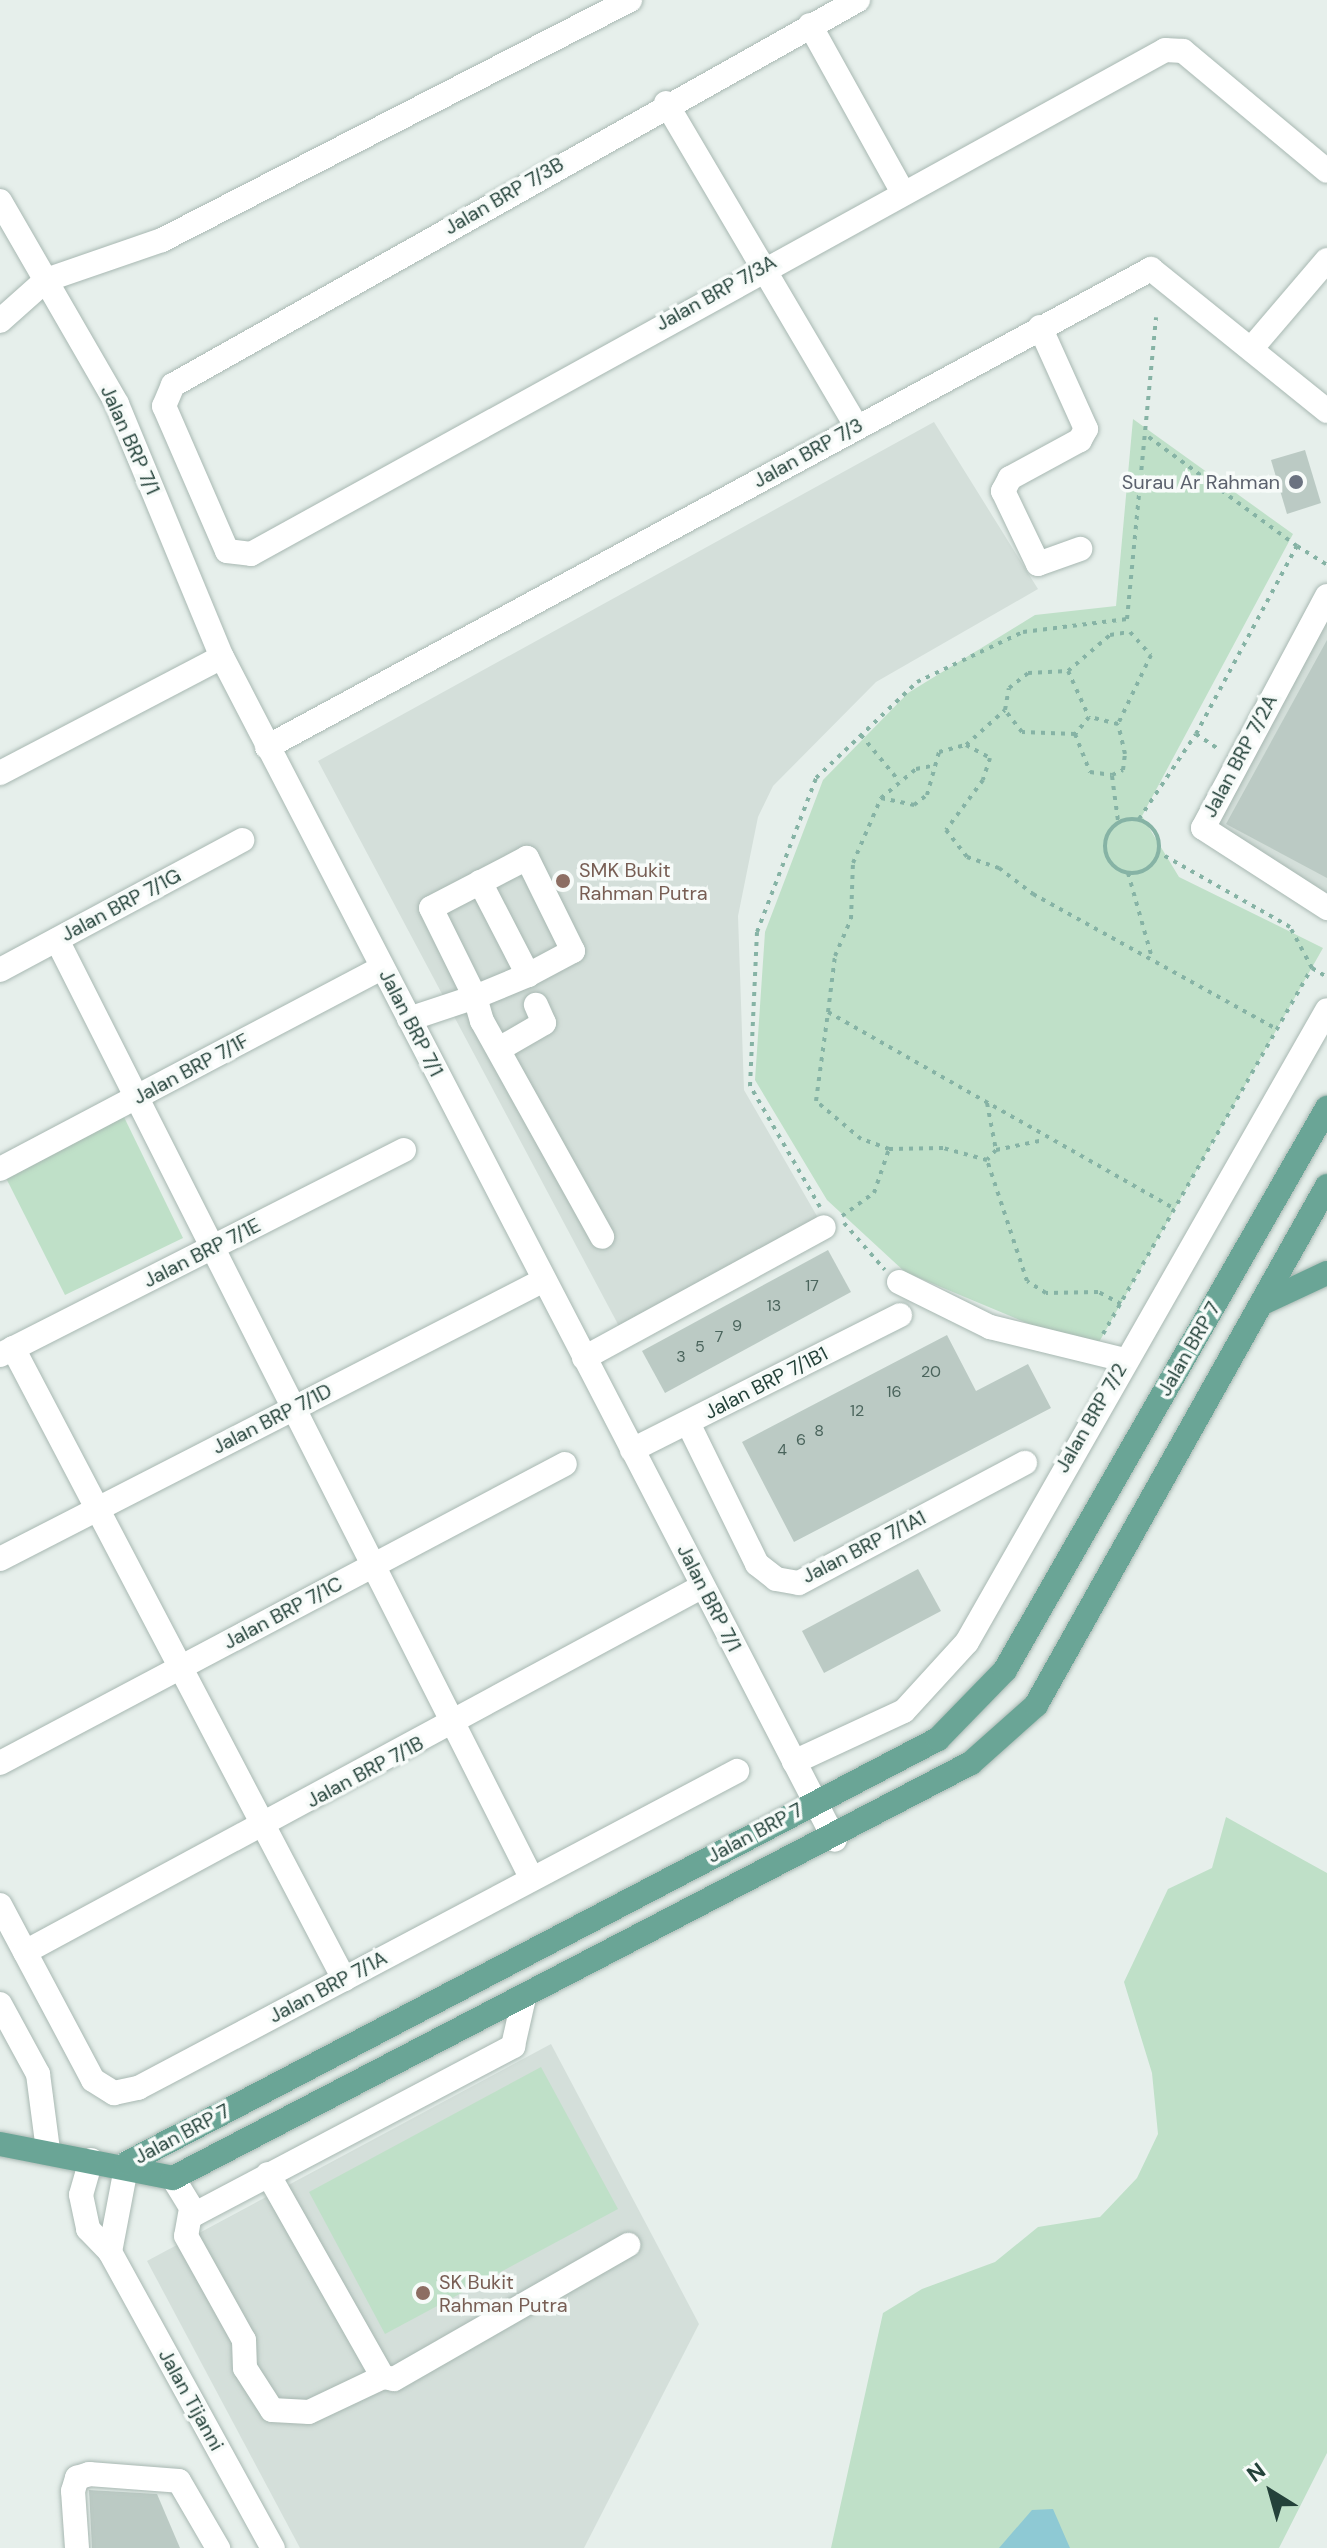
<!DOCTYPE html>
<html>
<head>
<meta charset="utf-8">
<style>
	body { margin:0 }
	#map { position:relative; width:1327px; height:2548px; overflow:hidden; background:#e6efeb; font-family:"DM Sans",sans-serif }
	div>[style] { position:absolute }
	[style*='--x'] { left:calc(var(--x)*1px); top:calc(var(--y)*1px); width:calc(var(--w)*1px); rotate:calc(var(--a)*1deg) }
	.built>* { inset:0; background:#d4dfda }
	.green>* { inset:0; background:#bfe0c8 }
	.water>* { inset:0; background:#8ec9d4 }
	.building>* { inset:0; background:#bbcac4 }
	.path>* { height:4px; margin-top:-2px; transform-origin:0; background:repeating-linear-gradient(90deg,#86b3a5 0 4px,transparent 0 10px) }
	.path>.ring { margin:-2px; padding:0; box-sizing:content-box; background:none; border:4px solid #86b3a5; border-radius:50% }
	.roads { filter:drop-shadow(0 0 2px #a8b8b2) drop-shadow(0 0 2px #a8b8b2) }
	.minor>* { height:24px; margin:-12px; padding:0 12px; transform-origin:12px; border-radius:12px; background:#fff }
	.major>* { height:24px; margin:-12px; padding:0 12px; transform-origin:12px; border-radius:12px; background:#6aa596 }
	.dots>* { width:22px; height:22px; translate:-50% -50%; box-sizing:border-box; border:4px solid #f7fbf9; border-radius:50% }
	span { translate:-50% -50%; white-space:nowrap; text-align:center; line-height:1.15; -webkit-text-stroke:7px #f7fbf9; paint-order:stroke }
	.number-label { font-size:16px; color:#4a645c }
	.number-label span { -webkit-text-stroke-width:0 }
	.street-label { font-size:20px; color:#24423a }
	.worship-label { font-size:20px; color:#5b616d }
	.right { translate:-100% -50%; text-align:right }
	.education-label { font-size:20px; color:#785e54 }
	.left { translate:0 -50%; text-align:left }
	.north { position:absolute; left:1231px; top:2452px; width:80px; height:80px; -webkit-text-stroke:6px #f7fbf9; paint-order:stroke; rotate:323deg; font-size:22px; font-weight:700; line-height:32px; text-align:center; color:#24423a }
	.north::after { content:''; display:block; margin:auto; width:28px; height:36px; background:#24423a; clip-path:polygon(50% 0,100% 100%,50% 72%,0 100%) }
</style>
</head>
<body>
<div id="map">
	<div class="built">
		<div style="clip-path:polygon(934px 422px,1038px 589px,876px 682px,773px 786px,758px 817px,738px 916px,744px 1090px,821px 1223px,621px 1330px,318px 761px)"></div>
		<div style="clip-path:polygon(1327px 614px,1327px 898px,1222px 836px,1215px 815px)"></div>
		<div style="clip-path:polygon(551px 2044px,699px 2324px,584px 2548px,300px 2548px,147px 2261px)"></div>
	</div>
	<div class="green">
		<div style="clip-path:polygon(1133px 419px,1293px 534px,1142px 816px,1179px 877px,1323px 948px,1094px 1351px,905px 1272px,827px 1200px,755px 1080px,765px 932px,823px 780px,908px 693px,1035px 615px,1116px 606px)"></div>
		<div style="clip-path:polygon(123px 1115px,183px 1238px,65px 1295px,5px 1176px)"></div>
		<div style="clip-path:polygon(1226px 1817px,1327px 1873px,1327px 2453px,1279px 2548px,831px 2548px,883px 2313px,922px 2289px,995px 2262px,1038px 2227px,1100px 2217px,1137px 2178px,1158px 2134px,1152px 2073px,1124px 1982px,1168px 1889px,1212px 1868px)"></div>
		<div style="clip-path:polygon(541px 2067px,618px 2209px,385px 2334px,309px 2192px)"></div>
	</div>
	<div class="water">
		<div style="clip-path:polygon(1053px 2509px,1070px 2548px,999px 2548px,1032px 2510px)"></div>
	</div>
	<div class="building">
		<div style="clip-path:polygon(1305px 450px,1321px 503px,1287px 514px,1271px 460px)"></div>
		<div style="clip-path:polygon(1327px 640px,1327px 878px,1226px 824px)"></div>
		<div style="clip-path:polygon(828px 1250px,851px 1292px,665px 1393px,642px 1351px)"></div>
		<div style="clip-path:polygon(947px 1335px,976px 1391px,1028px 1364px,1051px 1408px,794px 1542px,742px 1442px)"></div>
		<div style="clip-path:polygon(918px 1569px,941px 1611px,824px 1673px,802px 1631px)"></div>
		<div style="clip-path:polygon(89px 2490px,157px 2494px,180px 2548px,92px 2548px)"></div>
	</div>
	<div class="path">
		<div style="--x:1297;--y:546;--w:36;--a:32"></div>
		<div style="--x:1068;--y:671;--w:51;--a:65.5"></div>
		<div style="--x:1089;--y:717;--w:22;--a:129"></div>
		<div style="--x:1075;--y:734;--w:41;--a:68.5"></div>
		<div style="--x:1090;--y:772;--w:22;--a:8"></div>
		<div style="--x:1112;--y:775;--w:12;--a:-24"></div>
		<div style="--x:1123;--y:770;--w:16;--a:-83"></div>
		<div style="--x:1125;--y:754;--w:31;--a:-103"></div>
		<div style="--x:1118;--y:724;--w:30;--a:-166"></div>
		<div style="--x:1075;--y:734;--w:53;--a:-177.8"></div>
		<div style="--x:1022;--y:732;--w:28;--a:-128"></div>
		<div style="--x:1005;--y:710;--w:22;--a:-80"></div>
		<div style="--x:1009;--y:688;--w:24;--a:-38"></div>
		<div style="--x:1028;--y:673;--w:40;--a:-2.9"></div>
		<div style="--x:1068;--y:671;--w:55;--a:-40.6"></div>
		<div style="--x:1110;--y:635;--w:20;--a:-9"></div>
		<div style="--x:1130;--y:632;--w:31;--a:48"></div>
		<div style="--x:1151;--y:655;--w:76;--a:115.6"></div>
		<div style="--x:1196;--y:734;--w:29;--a:34"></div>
		<div style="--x:861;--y:735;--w:60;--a:50.4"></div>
		<div style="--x:966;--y:745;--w:52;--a:-41.9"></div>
		<div style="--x:1112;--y:776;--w:45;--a:82.4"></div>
		<div style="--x:881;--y:798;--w:45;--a:-39.6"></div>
		<div style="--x:916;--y:769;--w:15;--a:-11"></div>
		<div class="ring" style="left:1105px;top:819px;width:50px;height:50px"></div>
		<div style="--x:1139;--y:819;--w:102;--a:-56.2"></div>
		<div style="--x:1196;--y:734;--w:213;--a:-61.8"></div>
		<div style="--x:1297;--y:546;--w:186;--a:-143.7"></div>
		<div style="--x:1128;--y:873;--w:88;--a:74.2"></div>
		<div style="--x:1312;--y:968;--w:17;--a:31"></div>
		<div style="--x:828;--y:1012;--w:56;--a:-82.9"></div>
		<div style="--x:835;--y:956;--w:40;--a:-66.6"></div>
		<div style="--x:851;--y:919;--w:56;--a:-88"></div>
		<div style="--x:853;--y:863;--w:71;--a:-66.7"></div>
		<div style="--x:881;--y:798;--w:34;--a:12"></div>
		<div style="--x:914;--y:805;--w:16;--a:-38"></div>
		<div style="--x:927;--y:795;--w:45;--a:-74.4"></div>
		<div style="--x:939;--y:752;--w:28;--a:-15"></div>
		<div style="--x:966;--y:745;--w:27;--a:28"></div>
		<div style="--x:990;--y:758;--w:23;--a:108"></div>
		<div style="--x:983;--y:780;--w:62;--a:126.5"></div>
		<div style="--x:946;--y:830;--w:34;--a:52"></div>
		<div style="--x:967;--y:857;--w:34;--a:19"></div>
		<div style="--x:999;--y:868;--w:43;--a:37.4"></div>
		<div style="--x:1033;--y:894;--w:279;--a:29"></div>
		<div style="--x:987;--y:1103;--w:48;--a:79.2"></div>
		<div style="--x:996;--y:1150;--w:13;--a:132"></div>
		<div style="--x:996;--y:1150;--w:49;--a:-11.8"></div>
		<div style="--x:820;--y:1207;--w:140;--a:-120"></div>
		<div style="--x:750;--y:1086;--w:154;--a:-87.4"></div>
		<div style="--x:757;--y:932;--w:165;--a:-69"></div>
		<div style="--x:816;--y:778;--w:139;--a:-43.5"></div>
		<div style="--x:917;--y:682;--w:117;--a:-25.3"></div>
		<div style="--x:1023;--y:632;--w:105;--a:-7.1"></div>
		<div style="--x:1127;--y:619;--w:303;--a:-84.5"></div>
		<div style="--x:842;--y:1216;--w:39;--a:-36"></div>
		<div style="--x:874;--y:1193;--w:46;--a:-71.2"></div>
		<div style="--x:844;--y:1223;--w:62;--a:48.9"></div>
		<div style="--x:1121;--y:1304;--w:26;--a:-152"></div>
		<div style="--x:1098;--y:1292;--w:52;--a:178.9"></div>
		<div style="--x:1046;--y:1293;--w:22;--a:-148"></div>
		<div style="--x:1027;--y:1281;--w:127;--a:-108.3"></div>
		<div style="--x:987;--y:1160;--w:46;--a:-164.7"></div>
		<div style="--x:943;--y:1148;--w:54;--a:178.9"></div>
		<div style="--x:889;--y:1149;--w:30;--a:-160"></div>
		<div style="--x:861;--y:1139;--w:59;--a:-139.8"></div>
		<div style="--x:816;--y:1101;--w:90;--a:-82.3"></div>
		<div style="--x:828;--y:1012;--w:399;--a:29.6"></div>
		<div style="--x:1103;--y:1334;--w:421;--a:-60.3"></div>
		<div style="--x:1312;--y:968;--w:47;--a:-118.2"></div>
		<div style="--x:1290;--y:927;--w:152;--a:-150.4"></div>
	</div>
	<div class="roads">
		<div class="minor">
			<div style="--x:858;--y:0;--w:786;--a:150.66"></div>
			<div style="--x:173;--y:385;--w:23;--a:113"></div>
			<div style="--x:164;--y:406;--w:158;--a:66.5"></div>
			<div style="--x:227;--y:551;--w:24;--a:7"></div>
			<div style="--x:251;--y:554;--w:1044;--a:-28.87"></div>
			<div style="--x:1165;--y:50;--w:18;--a:3"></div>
			<div style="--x:1183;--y:51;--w:187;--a:39.8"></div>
			<div style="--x:810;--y:25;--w:192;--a:61"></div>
			<div style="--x:666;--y:103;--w:375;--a:59.5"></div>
			<div style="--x:0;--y:201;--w:234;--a:60"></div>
			<div style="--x:117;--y:404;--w:274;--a:67.5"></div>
			<div style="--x:222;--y:657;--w:1332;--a:62.61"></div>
			<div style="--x:0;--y:321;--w:62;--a:-41.7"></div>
			<div style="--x:46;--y:280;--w:123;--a:-19"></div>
			<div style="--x:162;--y:240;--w:526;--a:-27.15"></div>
			<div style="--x:1040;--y:327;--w:112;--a:65.7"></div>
			<div style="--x:1086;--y:429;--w:13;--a:119"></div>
			<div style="--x:1080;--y:440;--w:80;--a:151.5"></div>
			<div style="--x:1010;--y:478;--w:15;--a:118"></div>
			<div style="--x:1003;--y:491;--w:81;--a:64.4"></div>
			<div style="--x:1038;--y:564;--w:45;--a:-19.7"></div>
			<div style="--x:1251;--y:349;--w:117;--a:-49.5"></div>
			<div style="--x:1327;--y:596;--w:263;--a:118.1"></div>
			<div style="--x:1203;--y:828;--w:148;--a:32.8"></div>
			<div style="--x:267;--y:747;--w:1005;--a:-28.4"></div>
			<div style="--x:1151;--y:269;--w:226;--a:38.9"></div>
			<div style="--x:0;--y:773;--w:250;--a:-27.6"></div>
			<div style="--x:480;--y:882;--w:105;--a:62.7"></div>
			<div style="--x:57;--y:940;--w:1052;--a:63.17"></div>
			<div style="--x:0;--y:970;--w:275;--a:-28.2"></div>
			<div style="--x:409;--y:1019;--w:70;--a:-18.4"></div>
			<div style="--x:475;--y:997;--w:57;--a:-22.5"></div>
			<div style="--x:528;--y:975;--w:51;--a:-28.1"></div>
			<div style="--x:573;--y:951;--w:104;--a:-116.3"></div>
			<div style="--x:527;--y:858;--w:108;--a:152.5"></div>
			<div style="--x:431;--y:908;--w:99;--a:63.7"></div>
			<div style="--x:475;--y:997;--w:25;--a:74"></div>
			<div style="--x:482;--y:1021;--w:247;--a:60.9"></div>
			<div style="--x:499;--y:1049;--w:52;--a:-30"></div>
			<div style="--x:544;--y:1023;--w:20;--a:-114"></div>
			<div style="--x:0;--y:1169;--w:432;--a:-27.8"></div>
			<div style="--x:899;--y:1282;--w:102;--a:26.3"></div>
			<div style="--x:990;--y:1327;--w:138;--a:13.8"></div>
			<div style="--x:13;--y:1348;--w:713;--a:62.32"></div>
			<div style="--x:0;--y:1355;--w:453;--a:-26.9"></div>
			<div style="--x:584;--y:1358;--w:273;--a:-28.6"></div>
			<div style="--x:688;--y:1423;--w:157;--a:63.9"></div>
			<div style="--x:757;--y:1564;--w:24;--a:38"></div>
			<div style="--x:776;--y:1579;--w:23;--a:10"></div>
			<div style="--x:799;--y:1583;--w:256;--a:-28"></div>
			<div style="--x:632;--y:1450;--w:300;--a:-26.7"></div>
			<div style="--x:0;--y:1559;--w:611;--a:-27.15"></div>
			<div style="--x:794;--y:1762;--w:121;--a:-24.9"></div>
			<div style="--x:904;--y:1711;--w:93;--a:-47.6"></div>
			<div style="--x:967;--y:1642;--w:727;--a:-60.33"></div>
			<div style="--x:0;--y:1763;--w:639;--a:-27.89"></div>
			<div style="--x:0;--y:1905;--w:198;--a:62"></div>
			<div style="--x:93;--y:2080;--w:25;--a:32"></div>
			<div style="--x:114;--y:2093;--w:25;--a:-12"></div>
			<div style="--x:138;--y:2088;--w:678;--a:-27.89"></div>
			<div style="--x:25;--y:1952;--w:770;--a:-28.36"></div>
			<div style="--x:0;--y:2004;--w:80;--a:61.5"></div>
			<div style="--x:38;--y:2074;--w:77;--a:82.5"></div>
			<div style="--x:91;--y:2160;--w:36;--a:106"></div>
			<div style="--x:81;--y:2195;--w:35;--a:78"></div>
			<div style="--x:88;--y:2229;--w:32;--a:46"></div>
			<div style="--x:110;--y:2252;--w:338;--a:61.2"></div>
			<div style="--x:268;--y:2174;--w:233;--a:60.5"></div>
			<div style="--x:383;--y:2377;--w:11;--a:10"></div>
			<div style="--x:394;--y:2379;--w:270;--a:-29.8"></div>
			<div style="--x:173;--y:2178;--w:42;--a:58.6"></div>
			<div style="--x:195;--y:2214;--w:360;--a:-27.8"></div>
			<div style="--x:513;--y:2046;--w:45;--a:-77.2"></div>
			<div style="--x:190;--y:2214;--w:22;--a:100"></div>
			<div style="--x:186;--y:2236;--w:119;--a:60.9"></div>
			<div style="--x:244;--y:2340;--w:28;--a:88"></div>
			<div style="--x:245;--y:2368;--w:50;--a:57.3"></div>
			<div style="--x:272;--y:2410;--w:37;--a:3"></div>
			<div style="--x:309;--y:2412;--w:82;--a:-25.3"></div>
			<div style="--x:110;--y:2252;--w:91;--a:-79.2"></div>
			<div style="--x:77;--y:2548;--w:57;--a:-94"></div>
			<div style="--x:73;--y:2491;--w:14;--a:-73"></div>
			<div style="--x:77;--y:2478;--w:13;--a:-18"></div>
			<div style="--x:89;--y:2474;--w:90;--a:4.4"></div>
			<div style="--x:179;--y:2481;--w:78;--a:59.8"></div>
		</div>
		<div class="major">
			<div style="--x:1265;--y:1302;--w:68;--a:-25.1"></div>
			<div style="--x:0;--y:2144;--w:176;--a:11.1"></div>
			<div style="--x:173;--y:2178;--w:899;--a:-27.48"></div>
			<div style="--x:971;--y:1763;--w:87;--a:-41.7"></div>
			<div style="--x:1036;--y:1705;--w:595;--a:-60.72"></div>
			<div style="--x:127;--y:2163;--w:915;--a:-27.6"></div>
			<div style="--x:938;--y:1739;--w:96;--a:-45.8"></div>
			<div style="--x:1005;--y:1670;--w:648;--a:-60.19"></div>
		</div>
	</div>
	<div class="dots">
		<div style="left:1296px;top:482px;background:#6b7280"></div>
		<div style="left:563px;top:881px;background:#8d6e63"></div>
		<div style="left:423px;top:2293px;background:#8d6e63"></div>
	</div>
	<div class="number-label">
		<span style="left:812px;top:1286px">17</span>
		<span style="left:774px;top:1306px">13</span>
		<span style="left:737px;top:1326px">9</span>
		<span style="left:719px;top:1337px">7</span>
		<span style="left:700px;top:1347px">5</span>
		<span style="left:681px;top:1357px">3</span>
		<span style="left:931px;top:1372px">20</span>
		<span style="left:894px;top:1392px">16</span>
		<span style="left:857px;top:1411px">12</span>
		<span style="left:819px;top:1431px">8</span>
		<span style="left:801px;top:1440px">6</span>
		<span style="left:782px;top:1450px">4</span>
	</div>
	<div class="street-label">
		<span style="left:504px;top:196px;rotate:-30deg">Jalan BRP 7/3B</span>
		<span style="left:716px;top:293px;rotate:-29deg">Jalan BRP 7/3A</span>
		<span style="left:130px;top:440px;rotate:66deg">Jalan BRP 7/1</span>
		<span style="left:808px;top:453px;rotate:-29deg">Jalan BRP 7/3</span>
		<span style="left:1240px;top:756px;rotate:-62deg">Jalan BRP 7/2A</span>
		<span style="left:121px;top:905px;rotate:-28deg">Jalan BRP 7/1G</span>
		<span style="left:411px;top:1023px;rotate:63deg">Jalan BRP 7/1</span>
		<span style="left:191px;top:1069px;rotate:-28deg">Jalan BRP 7/1F</span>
		<span style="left:202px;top:1253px;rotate:-27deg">Jalan BRP 7/1E</span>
		<span style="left:1189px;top:1349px;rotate:-60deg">Jalan BRP 7</span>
		<span style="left:766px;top:1383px;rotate:-27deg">Jalan BRP 7/1B1</span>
		<span style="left:1091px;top:1418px;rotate:-60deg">Jalan BRP 7/2</span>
		<span style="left:272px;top:1419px;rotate:-27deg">Jalan BRP 7/1D</span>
		<span style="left:864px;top:1547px;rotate:-27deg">Jalan BRP 7/1A1</span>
		<span style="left:709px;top:1598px;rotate:63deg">Jalan BRP 7/1</span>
		<span style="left:283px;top:1613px;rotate:-28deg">Jalan BRP 7/1C</span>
		<span style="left:365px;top:1772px;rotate:-28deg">Jalan BRP 7/1B</span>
		<span style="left:755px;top:1833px;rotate:-28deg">Jalan BRP 7</span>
		<span style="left:328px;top:1987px;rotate:-28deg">Jalan BRP 7/1A</span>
		<span style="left:182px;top:2134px;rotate:-28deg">Jalan BRP 7</span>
		<span style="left:191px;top:2400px;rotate:61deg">Jalan Tijanni</span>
	</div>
	<div class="worship-label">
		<span class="right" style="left:1280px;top:482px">Surau Ar Rahman</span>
	</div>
	<div class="education-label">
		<span class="left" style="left:579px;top:882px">SMK Bukit<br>Rahman Putra</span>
		<span class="left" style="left:439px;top:2294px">SK Bukit<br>Rahman Putra</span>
	</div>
	<div class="north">N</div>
</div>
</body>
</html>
